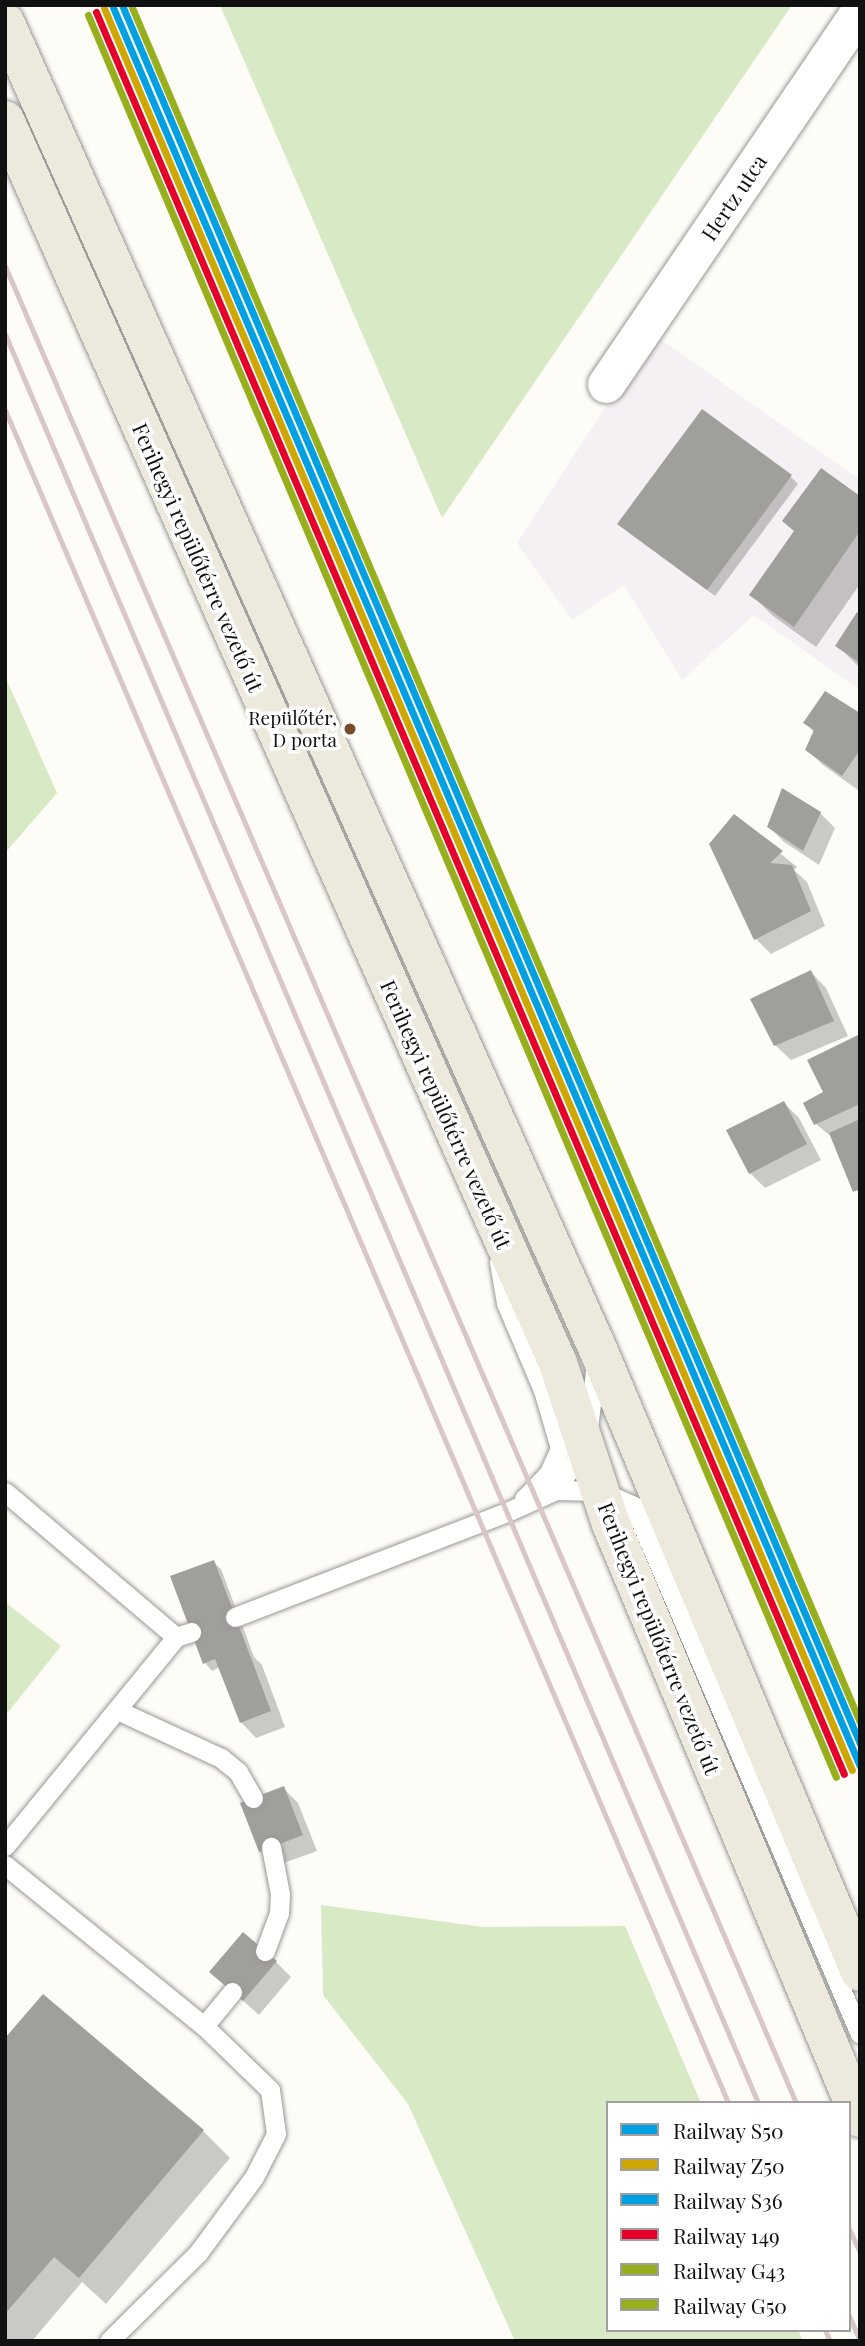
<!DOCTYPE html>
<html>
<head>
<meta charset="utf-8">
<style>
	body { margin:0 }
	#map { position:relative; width:865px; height:2346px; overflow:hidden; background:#fdfcf7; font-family:"Playfair Display",serif }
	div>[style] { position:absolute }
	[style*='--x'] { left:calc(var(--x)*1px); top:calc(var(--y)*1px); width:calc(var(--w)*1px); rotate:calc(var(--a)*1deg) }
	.industrial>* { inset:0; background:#f5f0f3 }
	.forest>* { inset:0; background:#d8eac5 }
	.shadow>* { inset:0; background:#0003 }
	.building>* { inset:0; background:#a19f9c }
	.roads { filter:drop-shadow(0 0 2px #979795) drop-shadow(0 0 2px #979795) }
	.service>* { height:19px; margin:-9.5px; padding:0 9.5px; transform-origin:9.5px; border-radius:9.5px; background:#fffffe }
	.minor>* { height:37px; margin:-18.5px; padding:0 18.5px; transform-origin:18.5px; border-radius:18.5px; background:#fffffe }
	.primary>* { height:38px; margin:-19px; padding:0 19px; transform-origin:19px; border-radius:19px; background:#ede9dc }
	.rail>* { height:5px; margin:-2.5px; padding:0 2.5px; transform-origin:2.5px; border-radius:2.5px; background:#d9c6c7 }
	.rail-1>* { height:7px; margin:-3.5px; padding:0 3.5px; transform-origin:3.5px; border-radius:3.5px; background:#00a0e3 }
	.rail-2>* { height:7px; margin:-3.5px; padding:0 3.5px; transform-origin:3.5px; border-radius:3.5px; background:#cfa703 }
	.rail-3>* { height:7px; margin:-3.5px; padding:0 3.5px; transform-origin:3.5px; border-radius:3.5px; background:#00a0e3 }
	.rail-4>* { height:7px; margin:-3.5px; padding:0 3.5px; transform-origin:3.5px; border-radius:3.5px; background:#e4002b }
	.rail-5>* { height:7px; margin:-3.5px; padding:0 3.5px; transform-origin:3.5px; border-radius:3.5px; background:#98af1d }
	.rail-6>* { height:7px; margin:-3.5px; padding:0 3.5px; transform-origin:3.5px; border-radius:3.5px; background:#98af1d }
	.dots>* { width:19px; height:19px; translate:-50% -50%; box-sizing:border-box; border:4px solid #fff; border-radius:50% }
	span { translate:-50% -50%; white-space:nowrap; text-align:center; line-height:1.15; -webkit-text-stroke:7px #fff; paint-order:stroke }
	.bus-label { font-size:19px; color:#111 }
	.right { translate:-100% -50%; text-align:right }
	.street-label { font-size:21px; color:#111 }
	.frame { position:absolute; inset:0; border:7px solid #111; pointer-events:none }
	.legend { position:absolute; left:606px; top:2101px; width:245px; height:231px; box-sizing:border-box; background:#fff; border:2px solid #a0a0a0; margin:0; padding:9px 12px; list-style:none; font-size:21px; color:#111 }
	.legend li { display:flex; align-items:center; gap:14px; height:35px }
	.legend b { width:35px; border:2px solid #a0a0a0 }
</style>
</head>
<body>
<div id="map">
	<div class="industrial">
		<div style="clip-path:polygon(653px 334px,860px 480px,860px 690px,754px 615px,682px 680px,624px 585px,572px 620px,517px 543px)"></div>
	</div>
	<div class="forest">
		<div style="clip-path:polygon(220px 5px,792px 5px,442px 518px)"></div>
		<div style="clip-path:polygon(5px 676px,57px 793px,5px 853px)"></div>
		<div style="clip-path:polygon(5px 1602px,61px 1646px,5px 1716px)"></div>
		<div style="clip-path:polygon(321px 1905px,483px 1927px,625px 1926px,701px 2103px,608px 2103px,608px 2330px,798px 2330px,803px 2341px,515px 2341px,408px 2104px,323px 1995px)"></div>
	</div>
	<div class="shadow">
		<div style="clip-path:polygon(791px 477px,798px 484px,715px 596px,627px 531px)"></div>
		<div style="clip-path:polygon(860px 498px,860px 584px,816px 647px,773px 616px,751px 594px)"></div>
		<div style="clip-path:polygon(860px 616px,860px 668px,837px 645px)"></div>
		<div style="clip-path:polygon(860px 715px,860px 787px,858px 790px,823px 765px,807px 750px,815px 733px,805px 723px)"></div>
		<div style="clip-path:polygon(820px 813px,835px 828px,819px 865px,784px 842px,769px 827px)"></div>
		<div style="clip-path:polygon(735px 817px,797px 867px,794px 870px,807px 882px,825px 926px,771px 954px,756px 939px)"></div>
		<div style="clip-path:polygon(811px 972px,826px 988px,848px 1036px,791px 1060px,775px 1045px)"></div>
		<div style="clip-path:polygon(860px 1036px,860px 1196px,833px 1138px,816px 1124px)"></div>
		<div style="clip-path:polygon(784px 1103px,799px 1118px,821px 1160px,765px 1188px,750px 1173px)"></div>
		<div style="clip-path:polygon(213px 1562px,221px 1569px,254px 1657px,262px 1665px,285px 1727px,256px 1738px,241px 1722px,220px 1667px,212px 1671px,205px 1663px)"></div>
		<div style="clip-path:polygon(283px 1788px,298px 1803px,317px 1851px,275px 1866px,260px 1851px)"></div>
		<div style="clip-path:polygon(276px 1962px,291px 1977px,259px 2015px,211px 1972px)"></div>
		<div style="clip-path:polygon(5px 2041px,203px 2131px,230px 2158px,106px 2304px,82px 2282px,32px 2341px,5px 2341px)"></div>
	</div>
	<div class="building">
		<div style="clip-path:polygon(702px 409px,792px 475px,707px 590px,617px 524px)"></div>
		<div style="clip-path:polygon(821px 468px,860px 496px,860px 531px,794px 627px,749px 595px,794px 531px,782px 521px)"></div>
		<div style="clip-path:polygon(857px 612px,860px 614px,860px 663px,835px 646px)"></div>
		<div style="clip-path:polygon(825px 691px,860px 713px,860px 750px,842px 776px,805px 750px,814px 730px,803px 723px)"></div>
		<div style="clip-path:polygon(782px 788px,821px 812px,803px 851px,767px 827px)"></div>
		<div style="clip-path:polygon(734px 814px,783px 851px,770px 863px,792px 865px,811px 911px,754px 940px,709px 844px)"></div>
		<div style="clip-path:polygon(811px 970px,834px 1021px,774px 1046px,750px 999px)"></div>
		<div style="clip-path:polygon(860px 1034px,860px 1104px,814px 1125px,803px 1103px,823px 1092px,807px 1060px)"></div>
		<div style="clip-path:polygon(784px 1101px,807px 1144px,749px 1174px,726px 1130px)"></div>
		<div style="clip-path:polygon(860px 1119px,860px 1189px,853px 1192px,829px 1133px)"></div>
		<div style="clip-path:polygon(214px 1560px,271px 1711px,240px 1723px,215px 1659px,203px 1664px,170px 1576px)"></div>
		<div style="clip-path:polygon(284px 1786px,303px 1835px,259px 1852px,240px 1803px)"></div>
		<div style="clip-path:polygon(243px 1932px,277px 1961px,243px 2001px,209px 1972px)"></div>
		<div style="clip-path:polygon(43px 1994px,204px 2130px,79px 2278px,54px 2257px,5px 2314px,5px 2038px)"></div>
	</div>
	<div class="roads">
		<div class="service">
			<div style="--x:499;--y:1262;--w:42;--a:80.3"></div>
			<div style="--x:506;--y:1303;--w:95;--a:67"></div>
			<div style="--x:543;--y:1390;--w:60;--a:73.7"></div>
			<div style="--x:560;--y:1448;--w:27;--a:114"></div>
			<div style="--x:549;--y:1473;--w:36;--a:134"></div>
			<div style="--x:556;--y:1490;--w:55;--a:-56.9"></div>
			<div style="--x:586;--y:1444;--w:81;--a:-82.9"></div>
			<div style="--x:5;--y:1492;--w:224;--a:40.3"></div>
			<div style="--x:235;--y:1617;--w:292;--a:-21.1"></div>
			<div style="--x:507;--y:1512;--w:54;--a:-24.2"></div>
			<div style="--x:556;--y:1490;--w:44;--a:1.3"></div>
			<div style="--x:600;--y:1491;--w:37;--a:24"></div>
			<div style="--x:634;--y:1506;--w:574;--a:66.83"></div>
			<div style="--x:117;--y:1710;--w:115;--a:24.8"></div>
			<div style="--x:221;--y:1758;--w:22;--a:39"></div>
			<div style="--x:238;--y:1772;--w:30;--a:60"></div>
			<div style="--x:5;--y:1846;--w:270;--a:-50.7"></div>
			<div style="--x:176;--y:1637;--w:16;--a:-18"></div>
			<div style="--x:5;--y:1865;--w:256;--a:39"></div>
			<div style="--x:204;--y:2026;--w:92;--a:44.1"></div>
			<div style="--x:270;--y:2090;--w:44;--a:82.2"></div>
			<div style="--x:276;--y:2134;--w:48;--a:117.1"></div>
			<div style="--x:254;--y:2177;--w:94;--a:126.4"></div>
			<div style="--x:198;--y:2253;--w:125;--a:135.3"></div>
			<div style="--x:265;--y:1951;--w:40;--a:-69.8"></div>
			<div style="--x:279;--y:1913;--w:19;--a:-87"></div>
			<div style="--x:280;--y:1894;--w:48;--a:-100.8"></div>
			<div style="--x:204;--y:2026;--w:44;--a:-50.5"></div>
		</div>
		<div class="minor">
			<div style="--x:606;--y:384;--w:452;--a:-55.8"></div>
		</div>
		<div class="primary">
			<div style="--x:5;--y:22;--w:1451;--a:65.93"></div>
			<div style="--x:597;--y:1347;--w:678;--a:67.18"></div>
			<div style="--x:5;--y:120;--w:1360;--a:66.02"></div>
			<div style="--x:558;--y:1363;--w:169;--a:71.8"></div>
			<div style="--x:611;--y:1524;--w:644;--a:67.26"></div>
		</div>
	</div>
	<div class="rail">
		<div style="--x:5;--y:266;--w:2000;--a:66.7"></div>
		<div style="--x:5;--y:334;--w:1923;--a:66.94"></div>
		<div style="--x:5;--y:410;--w:1841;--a:66.87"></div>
		<div style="--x:849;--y:2229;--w:26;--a:65"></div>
		<div style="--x:849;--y:2316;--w:27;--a:66"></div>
		<div style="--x:825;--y:2330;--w:12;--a:66"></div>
	</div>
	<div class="rail-1">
		<div style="--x:112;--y:5;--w:1913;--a:66.99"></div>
	</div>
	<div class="rail-2">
		<div style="--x:104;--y:8;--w:1914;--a:67"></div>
	</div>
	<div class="rail-3">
		<div style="--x:122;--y:5;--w:1889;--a:67"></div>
	</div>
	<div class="rail-4">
		<div style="--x:96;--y:12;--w:1914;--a:67"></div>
	</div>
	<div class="rail-5">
		<div style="--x:131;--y:5;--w:1865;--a:67"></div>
	</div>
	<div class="rail-6">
		<div style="--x:88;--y:15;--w:1914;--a:67"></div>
	</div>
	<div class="dots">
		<div style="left:350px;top:729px;background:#7a4b2a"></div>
	</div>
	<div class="bus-label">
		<span class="right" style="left:337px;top:729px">Repülőtér,<br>D porta</span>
	</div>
	<div class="street-label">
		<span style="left:733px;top:197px;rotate:-56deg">Hertz utca</span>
		<span style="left:199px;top:557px;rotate:66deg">Ferihegyi repülőtérre vezető út</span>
		<span style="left:447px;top:1114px;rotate:66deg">Ferihegyi repülőtérre vezető út</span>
		<span style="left:660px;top:1638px;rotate:68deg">Ferihegyi repülőtérre vezető út</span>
	</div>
	<div class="frame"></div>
	<ul class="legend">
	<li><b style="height:9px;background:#00a0e3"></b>Railway S50</li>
	<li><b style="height:9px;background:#cfa703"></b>Railway Z50</li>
	<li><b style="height:9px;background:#00a0e3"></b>Railway S36</li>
	<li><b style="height:9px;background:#e4002b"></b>Railway 149</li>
	<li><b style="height:9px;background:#98af1d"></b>Railway G43</li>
	<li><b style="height:9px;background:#98af1d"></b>Railway G50</li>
	</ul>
</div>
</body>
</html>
